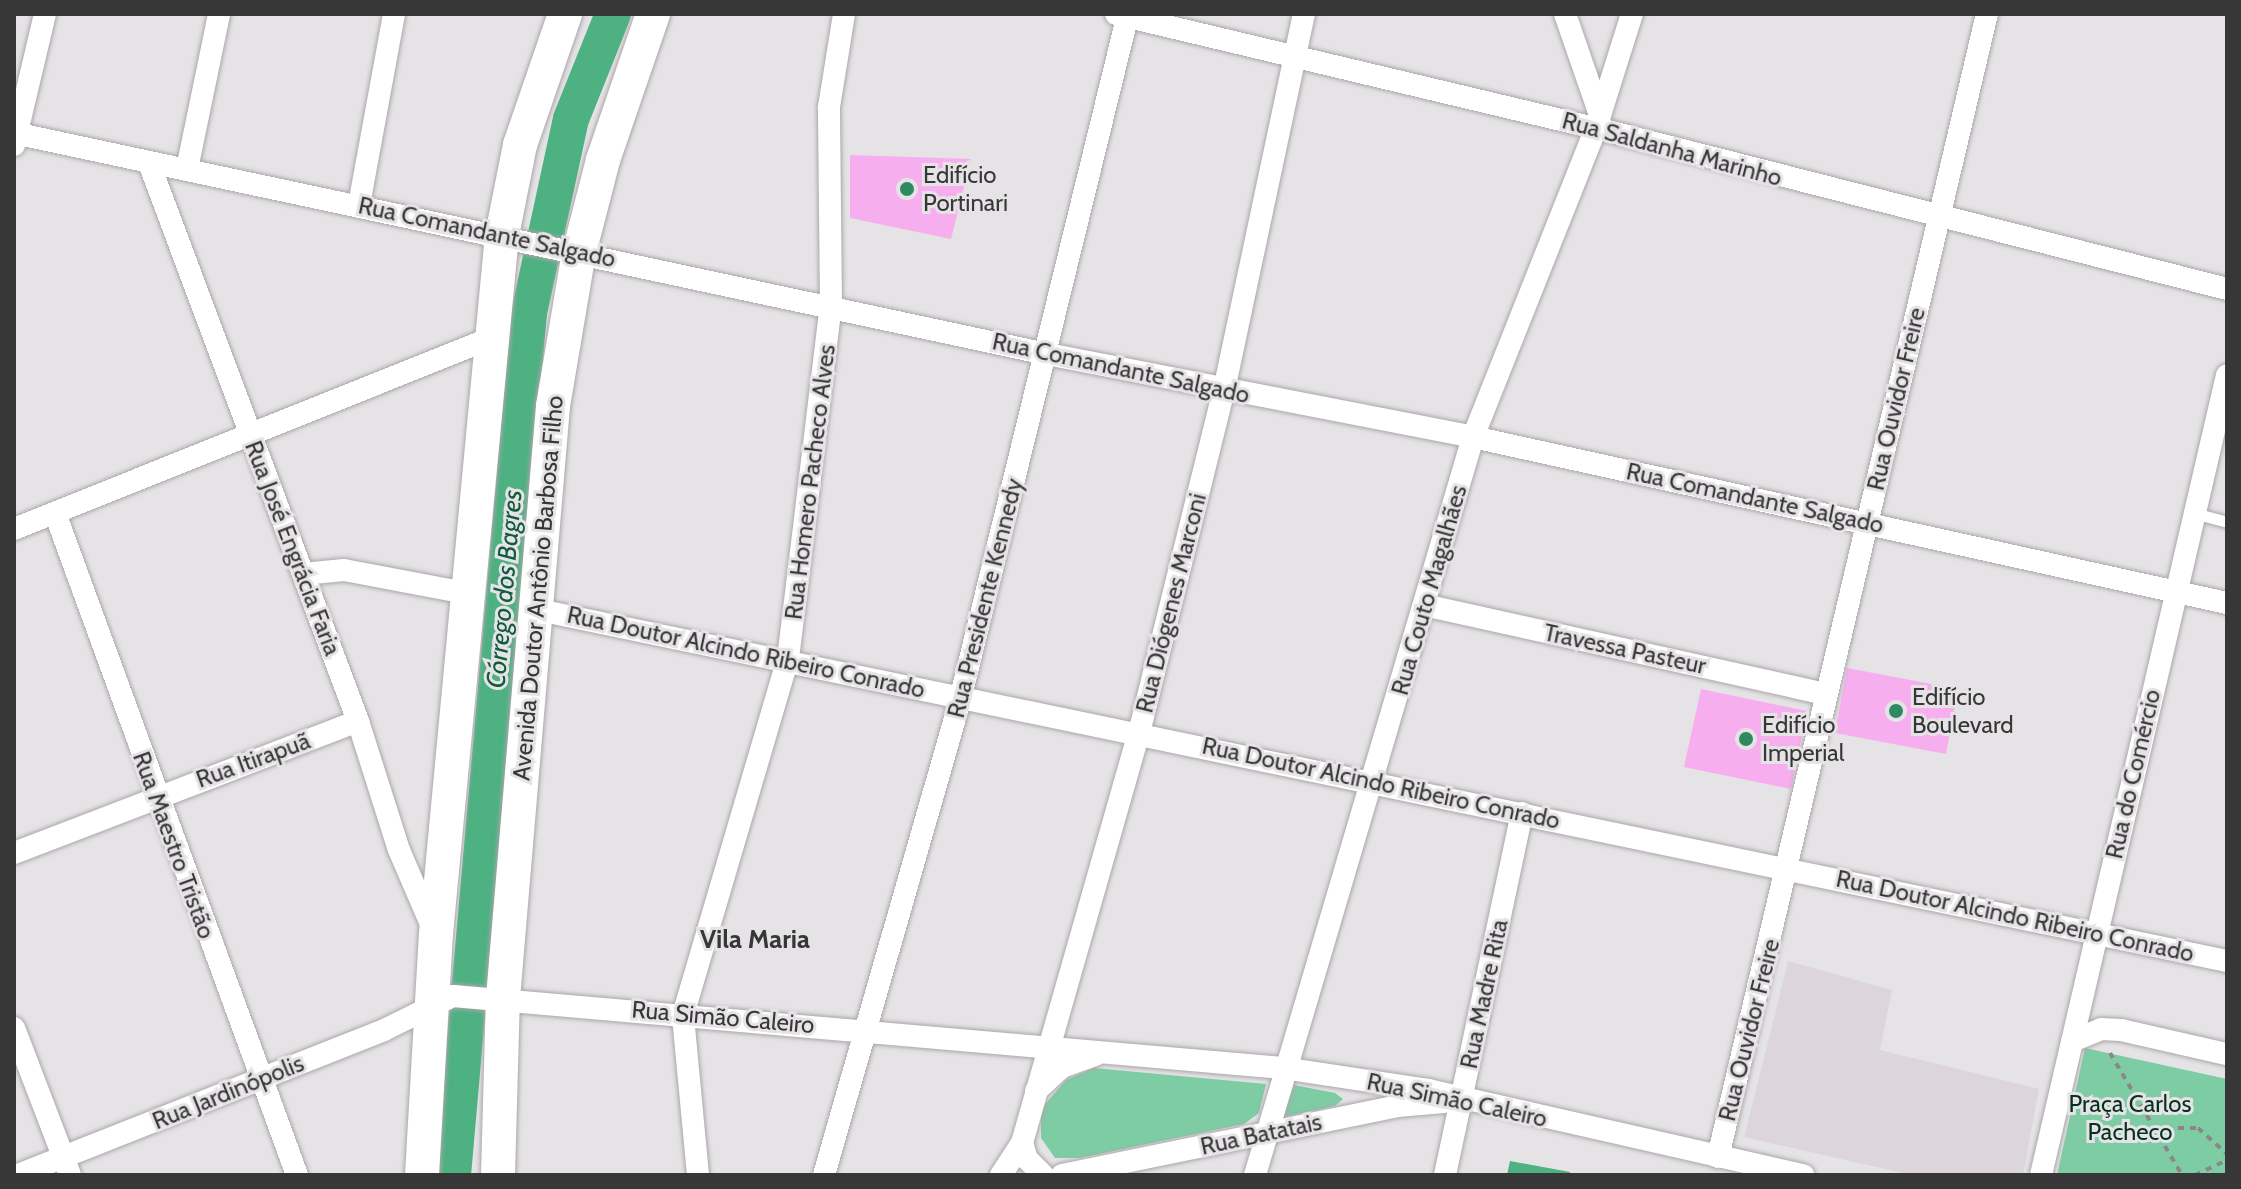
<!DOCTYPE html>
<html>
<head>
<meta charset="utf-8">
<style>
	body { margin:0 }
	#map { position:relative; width:2241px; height:1189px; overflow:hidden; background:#e6e3e6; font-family:Cabin,sans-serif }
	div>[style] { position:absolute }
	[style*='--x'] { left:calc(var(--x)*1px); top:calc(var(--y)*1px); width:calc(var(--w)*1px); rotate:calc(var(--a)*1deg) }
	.built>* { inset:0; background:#ddd5dc }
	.green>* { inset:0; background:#7ecca4 }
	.water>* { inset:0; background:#4db182 }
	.river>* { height:36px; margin:-18px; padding:0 18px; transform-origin:18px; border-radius:18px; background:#4db182 }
	.building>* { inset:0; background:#f6aeef }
	.path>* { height:4px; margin-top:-2px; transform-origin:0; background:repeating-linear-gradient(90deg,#898789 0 6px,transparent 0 12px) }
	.roads { filter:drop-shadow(0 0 2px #aaa7a9) drop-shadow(0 0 2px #aaa7a9) }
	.lane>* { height:11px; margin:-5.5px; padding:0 5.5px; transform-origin:5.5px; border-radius:5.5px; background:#fff }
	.street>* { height:22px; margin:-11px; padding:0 11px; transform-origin:11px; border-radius:11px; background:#fff }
	.primary>* { height:34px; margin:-17px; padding:0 17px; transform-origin:17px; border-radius:17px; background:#fff }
	.dots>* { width:22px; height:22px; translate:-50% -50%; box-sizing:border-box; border:4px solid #e6e3e6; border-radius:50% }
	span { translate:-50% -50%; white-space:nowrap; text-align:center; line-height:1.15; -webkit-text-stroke:6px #e6e3e6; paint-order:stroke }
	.street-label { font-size:24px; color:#383738 }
	.poi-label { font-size:24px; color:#383738 }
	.left { translate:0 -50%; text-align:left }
	.park-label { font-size:24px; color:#05321f }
	.water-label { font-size:26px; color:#105c3e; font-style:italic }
	.neighbourhood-label { font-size:26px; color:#383738; font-weight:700 }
	.frame { position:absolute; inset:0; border:16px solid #383738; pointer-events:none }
</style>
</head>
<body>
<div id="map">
	<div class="built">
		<div style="clip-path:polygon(1788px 961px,1892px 990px,1880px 1050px,2039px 1089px,2023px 1175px,1912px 1175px,1744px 1137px)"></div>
	</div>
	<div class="green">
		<div style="clip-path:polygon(2085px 1048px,2227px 1079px,2227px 1175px,2057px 1175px)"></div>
		<div style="clip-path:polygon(1094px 1068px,1266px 1084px,1259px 1113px,1244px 1124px,1080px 1158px,1055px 1158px,1041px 1138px,1041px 1109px,1066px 1080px)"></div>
		<div style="clip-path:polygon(1294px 1085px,1335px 1093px,1343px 1099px,1335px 1106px,1283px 1117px)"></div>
	</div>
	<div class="water">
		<div style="clip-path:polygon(1510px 1161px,1570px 1172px,1569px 1175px,1507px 1175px)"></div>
	</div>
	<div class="river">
		<div style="--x:453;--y:1175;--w:865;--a:-84.96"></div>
		<div style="--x:529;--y:313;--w:198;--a:-77.8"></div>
		<div style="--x:571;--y:119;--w:113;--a:-68.2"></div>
	</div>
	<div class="building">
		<div style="clip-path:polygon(850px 155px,971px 159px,951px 239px,850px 218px)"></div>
		<div style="clip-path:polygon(1847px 668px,1958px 689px,1946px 754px,1835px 733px)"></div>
		<div style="clip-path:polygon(1701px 689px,1807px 711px,1791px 789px,1684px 767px)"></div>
	</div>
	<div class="path">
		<div style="--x:2110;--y:1053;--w:142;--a:59.5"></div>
		<div style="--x:2154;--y:1128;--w:44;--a:0"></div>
		<div style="--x:2198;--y:1128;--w:39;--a:42"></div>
		<div style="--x:2195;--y:1175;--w:35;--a:-25"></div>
	</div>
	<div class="roads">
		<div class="lane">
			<div style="--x:2194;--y:513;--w:34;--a:15"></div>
		</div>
		<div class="street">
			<div style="--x:1116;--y:14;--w:493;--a:13.4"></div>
			<div style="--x:1596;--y:128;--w:651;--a:14.31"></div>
			<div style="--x:1565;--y:14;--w:107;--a:70.9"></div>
			<div style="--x:14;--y:133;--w:1056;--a:12.08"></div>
			<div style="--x:1047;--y:354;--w:434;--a:11"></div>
			<div style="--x:1473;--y:437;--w:772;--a:12.42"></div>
			<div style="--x:14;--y:145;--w:135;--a:-76.7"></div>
			<div style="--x:149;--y:163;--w:596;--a:69.47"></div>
			<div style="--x:358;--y:721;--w:135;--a:72.4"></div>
			<div style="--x:399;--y:850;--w:86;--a:66.7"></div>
			<div style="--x:187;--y:169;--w:158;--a:-78.3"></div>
			<div style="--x:359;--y:205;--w:194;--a:-79.6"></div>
			<div style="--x:55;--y:513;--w:705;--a:69.92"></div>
			<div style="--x:14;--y:529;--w:514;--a:-21.82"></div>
			<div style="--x:303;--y:574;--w:41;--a:-5.6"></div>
			<div style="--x:344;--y:570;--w:124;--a:10.7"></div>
			<div style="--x:1424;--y:605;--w:412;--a:12.5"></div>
			<div style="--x:534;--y:609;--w:1729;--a:11.75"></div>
			<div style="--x:14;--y:853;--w:368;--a:-21"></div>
			<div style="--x:14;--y:1028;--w:157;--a:69.1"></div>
			<div style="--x:2072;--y:1041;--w:31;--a:-22"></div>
			<div style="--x:2101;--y:1029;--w:20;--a:3"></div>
			<div style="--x:2121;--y:1030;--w:109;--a:12.8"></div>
			<div style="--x:1036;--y:1091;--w:35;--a:-43"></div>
			<div style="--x:1062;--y:1067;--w:37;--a:-20"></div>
			<div style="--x:1022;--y:1143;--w:17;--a:73"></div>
			<div style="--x:1027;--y:1159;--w:23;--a:45"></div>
			<div style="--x:1718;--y:1157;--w:1174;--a:-76.76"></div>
			<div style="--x:18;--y:1175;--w:394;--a:-21.6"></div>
			<div style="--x:384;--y:1030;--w:77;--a:-26.2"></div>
			<div style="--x:453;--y:996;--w:833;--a:4.96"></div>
			<div style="--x:1283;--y:1068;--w:147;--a:8.6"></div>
			<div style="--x:1428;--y:1090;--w:385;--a:12.8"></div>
			<div style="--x:698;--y:1175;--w:161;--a:-95.4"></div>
			<div style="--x:683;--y:1015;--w:371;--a:-73.6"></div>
			<div style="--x:788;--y:659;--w:357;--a:-83.1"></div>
			<div style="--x:831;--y:305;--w:198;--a:-90.6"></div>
			<div style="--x:829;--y:107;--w:94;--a:-80.8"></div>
			<div style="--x:824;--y:1175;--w:498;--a:-74"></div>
			<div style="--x:961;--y:696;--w:702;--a:-76.24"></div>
			<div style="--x:1001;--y:1175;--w:38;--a:-57"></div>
			<div style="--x:1022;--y:1143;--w:426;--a:-74.1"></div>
			<div style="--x:1139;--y:733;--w:353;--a:-76.1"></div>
			<div style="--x:1224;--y:390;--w:384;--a:-78"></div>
			<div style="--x:1062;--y:1175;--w:342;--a:-11.6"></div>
			<div style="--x:1397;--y:1106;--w:47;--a:-4.9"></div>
			<div style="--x:1255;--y:1175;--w:770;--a:-73.54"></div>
			<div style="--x:1473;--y:437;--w:333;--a:-68.3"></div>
			<div style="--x:1596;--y:128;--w:120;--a:-72.5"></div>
			<div style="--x:1445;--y:1175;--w:370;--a:-78"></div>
			<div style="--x:2041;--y:1175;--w:821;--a:-76.91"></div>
		</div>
		<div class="primary">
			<div style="--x:422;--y:1175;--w:241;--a:-86.7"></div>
			<div style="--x:436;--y:934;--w:702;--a:-84.61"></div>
			<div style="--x:502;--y:235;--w:92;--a:-78.7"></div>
			<div style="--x:520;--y:145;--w:139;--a:-71"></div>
			<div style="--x:498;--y:1175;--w:177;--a:-88.4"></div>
			<div style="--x:503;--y:998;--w:594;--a:-85.17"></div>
			<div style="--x:553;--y:406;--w:155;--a:-80.4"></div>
			<div style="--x:579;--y:253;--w:96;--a:-75.5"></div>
			<div style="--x:603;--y:160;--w:154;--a:-71.1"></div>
		</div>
	</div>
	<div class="dots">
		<div style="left:907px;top:189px;background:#2d8a61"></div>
		<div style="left:1896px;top:711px;background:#2d8a61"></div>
		<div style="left:1746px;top:739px;background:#2d8a61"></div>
	</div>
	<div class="street-label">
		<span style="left:1672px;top:149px;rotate:15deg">Rua Saldanha Marinho</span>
		<span style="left:487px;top:232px;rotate:12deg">Rua Comandante Salgado</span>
		<span style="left:1121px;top:368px;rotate:12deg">Rua Comandante Salgado</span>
		<span style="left:1896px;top:399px;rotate:-77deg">Rua Ouvidor Freire</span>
		<span style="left:810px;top:482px;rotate:-83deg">Rua Homero Pacheco Alves</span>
		<span style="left:1755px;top:498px;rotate:12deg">Rua Comandante Salgado</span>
		<span style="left:293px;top:548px;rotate:69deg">Rua José Engrácia Faria</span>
		<span style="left:538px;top:588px;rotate:-85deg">Avenida Doutor Antônio Barbosa Filho</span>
		<span style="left:1429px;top:590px;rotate:-74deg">Rua Couto Magalhães</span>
		<span style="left:985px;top:598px;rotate:-76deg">Rua Presidente Kennedy</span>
		<span style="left:1171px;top:603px;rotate:-76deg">Rua Diógenes Marconi</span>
		<span style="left:1625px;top:649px;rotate:12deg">Travessa Pasteur</span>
		<span style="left:746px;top:652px;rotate:12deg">Rua Doutor Alcindo Ribeiro Conrado</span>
		<span style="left:253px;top:760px;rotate:-20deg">Rua Itirapuã</span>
		<span style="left:2133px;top:774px;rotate:-77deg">Rua do Comércio</span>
		<span style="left:1381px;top:783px;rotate:12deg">Rua Doutor Alcindo Ribeiro Conrado</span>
		<span style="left:174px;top:845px;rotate:70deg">Rua Maestro Tristão</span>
		<span style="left:2015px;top:916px;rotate:12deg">Rua Doutor Alcindo Ribeiro Conrado</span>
		<span style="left:1484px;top:994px;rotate:-78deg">Rua Madre Rita</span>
		<span style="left:723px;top:1017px;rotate:5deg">Rua Simão Caleiro</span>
		<span style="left:1749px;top:1030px;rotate:-76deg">Rua Ouvidor Freire</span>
		<span style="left:228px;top:1092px;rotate:-22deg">Rua Jardinópolis</span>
		<span style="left:1457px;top:1100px;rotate:12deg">Rua Simão Caleiro</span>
		<span style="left:1261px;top:1134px;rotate:-12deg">Rua Batatais</span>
	</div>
	<div class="poi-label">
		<span class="left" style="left:923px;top:189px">Edifício<br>Portinari</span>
		<span class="left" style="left:1912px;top:711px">Edifício<br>Boulevard</span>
		<span class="left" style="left:1762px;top:739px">Edifício<br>Imperial</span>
	</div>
	<div class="park-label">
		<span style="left:2130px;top:1118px">Praça Carlos<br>Pacheco</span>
	</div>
	<div class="water-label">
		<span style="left:505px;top:589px;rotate:-85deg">Córrego dos Bagres</span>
	</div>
	<div class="neighbourhood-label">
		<span style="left:755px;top:940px">Vila Maria</span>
	</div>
	<div class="frame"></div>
</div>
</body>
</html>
